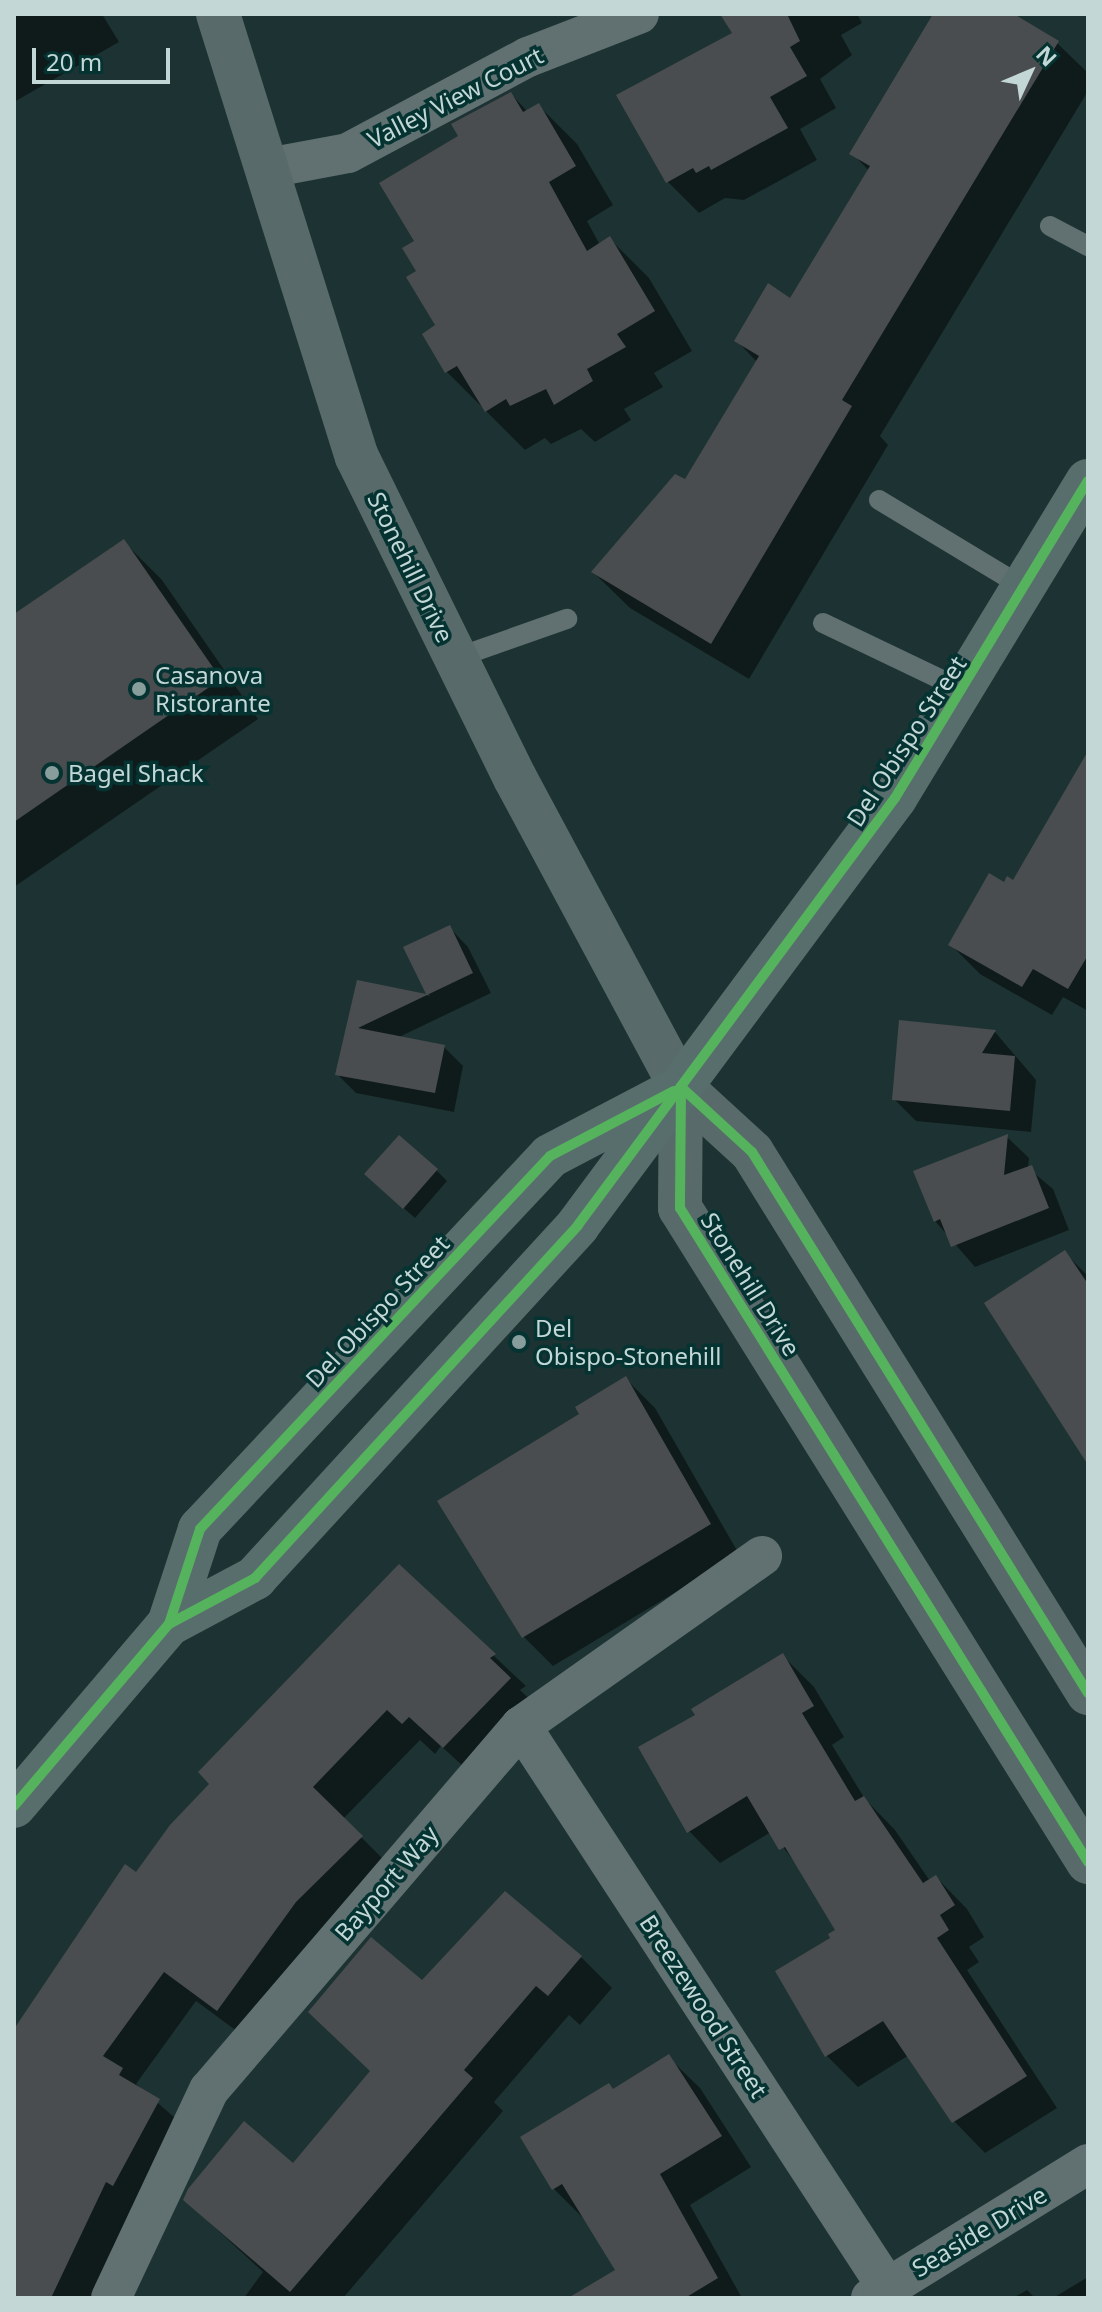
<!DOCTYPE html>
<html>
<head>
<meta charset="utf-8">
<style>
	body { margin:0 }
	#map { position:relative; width:1102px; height:2312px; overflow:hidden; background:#1d3333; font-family:"Noto Sans",sans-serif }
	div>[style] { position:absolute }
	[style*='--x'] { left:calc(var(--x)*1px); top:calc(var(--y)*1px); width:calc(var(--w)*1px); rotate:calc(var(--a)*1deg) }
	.shadow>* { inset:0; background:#0007 }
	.building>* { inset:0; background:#4a4d4f }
	.service>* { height:20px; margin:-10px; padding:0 10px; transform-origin:10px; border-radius:10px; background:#617070 }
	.minor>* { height:40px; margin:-20px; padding:0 20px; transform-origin:20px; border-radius:20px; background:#617070 }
	.secondary>* { height:44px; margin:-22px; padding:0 22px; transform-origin:22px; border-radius:22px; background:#586a6a }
	.primary>* { height:44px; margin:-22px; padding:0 22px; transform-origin:22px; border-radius:22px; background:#586e6d }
	.cycleway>* { height:10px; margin:-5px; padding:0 5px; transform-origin:5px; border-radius:5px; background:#56b35d }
	.dots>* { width:22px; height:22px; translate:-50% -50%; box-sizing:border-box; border:4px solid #053332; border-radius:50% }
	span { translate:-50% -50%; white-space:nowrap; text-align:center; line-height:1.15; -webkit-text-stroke:7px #053332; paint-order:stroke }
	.street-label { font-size:24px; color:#c2d7d6 }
	.poi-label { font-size:24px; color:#c2d7d6 }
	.left { translate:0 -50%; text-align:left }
	.frame { position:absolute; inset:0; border:16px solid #c2d7d6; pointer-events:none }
	.north { position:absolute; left:990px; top:32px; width:80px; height:80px; -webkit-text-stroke:6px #053332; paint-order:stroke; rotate:46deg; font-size:22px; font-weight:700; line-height:32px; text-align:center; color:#c2d7d6 }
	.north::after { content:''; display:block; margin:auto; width:28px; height:36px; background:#c2d7d6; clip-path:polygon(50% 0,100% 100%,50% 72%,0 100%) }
	.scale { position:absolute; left:32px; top:48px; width:138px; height:36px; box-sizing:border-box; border:4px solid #c2d7d6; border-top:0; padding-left:10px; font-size:24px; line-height:28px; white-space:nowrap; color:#c2d7d6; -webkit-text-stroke:6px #053332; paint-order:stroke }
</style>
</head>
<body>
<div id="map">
	<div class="shadow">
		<div style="clip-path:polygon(14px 14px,102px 14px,119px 42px,14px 102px)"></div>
		<div style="clip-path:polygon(728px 14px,857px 14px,862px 23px,841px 35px,852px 55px,820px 79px,836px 108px,800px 129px,817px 160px,744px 200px,725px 198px,699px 213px,668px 182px,734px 34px)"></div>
		<div style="clip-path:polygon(935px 14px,1010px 14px,1057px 43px,1088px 73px,1088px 91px,880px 436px,888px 445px,749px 679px,630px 608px,593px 572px,685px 482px,757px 362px,736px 340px,791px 300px,869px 171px,852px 153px)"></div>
		<div style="clip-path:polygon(511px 94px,528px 112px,538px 105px,577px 144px,613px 205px,587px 221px,600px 245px,610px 239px,649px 278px,692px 351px,654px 373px,663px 387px,624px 409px,631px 420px,595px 442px,581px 429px,551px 444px,545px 438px,525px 450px,447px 372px,424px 334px,438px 326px,419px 271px,416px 242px,461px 137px)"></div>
		<div style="clip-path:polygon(124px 542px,162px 580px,258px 719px,14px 887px,14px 617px)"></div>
		<div style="clip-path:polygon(1088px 763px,1088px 1011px,1063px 997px,1052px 1015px,980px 974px,950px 944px,1005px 885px,1014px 882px)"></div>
		<div style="clip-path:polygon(449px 927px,468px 947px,491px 993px,397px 1038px,444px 1047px,463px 1066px,454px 1112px,356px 1093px,337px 1074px,358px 982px,430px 996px,406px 948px)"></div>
		<div style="clip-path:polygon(901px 1022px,995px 1032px,1036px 1080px,1031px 1132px,916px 1121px,894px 1099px)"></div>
		<div style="clip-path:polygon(1007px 1137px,1029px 1158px,1028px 1168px,1053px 1189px,1069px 1230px,975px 1267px,935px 1221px)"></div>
		<div style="clip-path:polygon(436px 1170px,447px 1181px,415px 1218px,377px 1185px)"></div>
		<div style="clip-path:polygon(1065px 1253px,1088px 1276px,1088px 1458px)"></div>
		<div style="clip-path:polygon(625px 1378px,655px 1408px,739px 1554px,553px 1666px,524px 1637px,582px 1415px)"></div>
		<div style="clip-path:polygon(399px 1567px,526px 1686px,520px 1690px,541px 1710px,476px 1778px,441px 1746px,435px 1754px,420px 1740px,343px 1819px,392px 1868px,249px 2040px,196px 2001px,136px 2084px,190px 2131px,96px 2298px,14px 2298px,14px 2032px,125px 1867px,136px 1875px)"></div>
		<div style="clip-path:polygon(783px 1656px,814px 1687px,844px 1737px,832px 1745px,865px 1799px,895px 1830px,930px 1881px,936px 1877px,967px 1909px,984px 1937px,969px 1947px,979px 1962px,967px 1970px,1057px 2108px,985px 2153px,954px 2121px,909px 2055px,858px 2087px,827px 2056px,837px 1930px,801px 1870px,771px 1832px,720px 1863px,689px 1831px,698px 1716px)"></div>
		<div style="clip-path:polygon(581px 1957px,612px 1988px,580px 2025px,569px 2015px,494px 2102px,503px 2111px,343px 2298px,244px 2298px,263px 2272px,185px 2200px,293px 2166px,372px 2072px,422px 1982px)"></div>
		<div style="clip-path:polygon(668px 2057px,700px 2088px,751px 2167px,690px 2205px,742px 2298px,615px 2298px,618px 2270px,585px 2220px,554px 2189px,614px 2090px)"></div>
		<div style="clip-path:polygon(1088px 2277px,1088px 2298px,1053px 2298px)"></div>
		<div style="clip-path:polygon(1027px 2290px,1035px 2298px,1013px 2298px)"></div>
	</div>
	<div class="building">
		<div style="clip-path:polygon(720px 14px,787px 14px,800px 41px,790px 47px,807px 76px,770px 97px,788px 128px,711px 170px,709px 166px,696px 173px,693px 168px,666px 183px,616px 95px,732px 33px)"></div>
		<div style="clip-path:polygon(933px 14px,1014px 14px,1059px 41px,842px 400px,852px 406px,711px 644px,591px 572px,675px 474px,685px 479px,759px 356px,734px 341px,768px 283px,790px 298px,870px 166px,849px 154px)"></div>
		<div style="clip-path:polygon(511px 92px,523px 112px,539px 103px,576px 166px,549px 182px,587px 251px,610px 236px,655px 311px,617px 334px,626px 347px,587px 369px,593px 381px,554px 405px,546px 389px,510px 406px,506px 399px,485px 412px,457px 366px,445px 373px,422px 334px,435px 325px,406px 277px,416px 271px,402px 248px,414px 241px,379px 183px,458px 136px,451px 124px)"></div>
		<div style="clip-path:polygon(124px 539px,221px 679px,14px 822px,14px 614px)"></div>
		<div style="clip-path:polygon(1088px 751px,1088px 955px,1068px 989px,1033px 969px,1022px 987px,948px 945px,989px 873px,1004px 882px,1007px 876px,1013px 880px)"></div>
		<div style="clip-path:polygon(450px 925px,473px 973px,358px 1028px,445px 1045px,435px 1093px,335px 1075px,357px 980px,426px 994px,403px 947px)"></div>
		<div style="clip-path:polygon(899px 1020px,996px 1030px,982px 1053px,1015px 1056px,1010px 1111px,892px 1100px)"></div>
		<div style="clip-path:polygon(1008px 1134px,1004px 1175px,1032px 1165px,1049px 1208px,951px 1247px,940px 1219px,934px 1222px,913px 1171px)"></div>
		<div style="clip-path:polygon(399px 1135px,438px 1169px,403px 1209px,364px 1174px)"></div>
		<div style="clip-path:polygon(1065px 1250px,1088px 1284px,1088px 1465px,984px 1303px)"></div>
		<div style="clip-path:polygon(626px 1376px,711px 1524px,522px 1638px,437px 1501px,579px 1414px,575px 1407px)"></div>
		<div style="clip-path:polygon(399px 1564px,496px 1654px,490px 1658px,511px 1678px,443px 1748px,409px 1717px,402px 1724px,387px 1710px,313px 1787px,363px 1836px,296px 1902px,217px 2011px,164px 1972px,103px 2056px,123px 2068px,119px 2075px,160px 2099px,113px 2186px,106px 2182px,51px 2298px,14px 2298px,14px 2029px,125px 1864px,136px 1872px,170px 1825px,209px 1784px,198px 1772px)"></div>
		<div style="clip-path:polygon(783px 1653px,814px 1706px,802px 1713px,855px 1801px,864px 1796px,923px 1883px,936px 1875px,955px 1905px,940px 1915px,949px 1930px,937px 1938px,1027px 2076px,952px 2123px,883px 2021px,825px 2057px,775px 1971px,830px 1938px,828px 1934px,835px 1930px,785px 1847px,779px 1850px,747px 1796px,687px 1833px,638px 1747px,695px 1715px,691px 1709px)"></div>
		<div style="clip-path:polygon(505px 1891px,582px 1956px,548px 1996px,536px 1986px,464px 2070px,473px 2078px,290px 2292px,183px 2200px,188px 2189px,244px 2121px,293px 2163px,370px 2071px,308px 2012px,371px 1937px,422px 1980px)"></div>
		<div style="clip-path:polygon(669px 2054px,722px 2136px,660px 2174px,718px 2278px,685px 2298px,568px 2298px,615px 2270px,562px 2184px,552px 2190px,520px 2137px,609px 2083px,613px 2089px)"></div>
	</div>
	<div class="service">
		<div style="--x:1050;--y:226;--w:43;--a:27.8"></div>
		<div style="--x:879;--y:500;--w:170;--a:31.1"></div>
		<div style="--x:823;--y:623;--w:157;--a:25.6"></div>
		<div style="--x:456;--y:658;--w:118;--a:-19.4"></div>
	</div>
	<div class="minor">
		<div style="--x:268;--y:168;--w:81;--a:-10.6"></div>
		<div style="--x:348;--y:153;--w:204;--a:-28.1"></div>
		<div style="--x:528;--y:57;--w:119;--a:-21.2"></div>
		<div style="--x:521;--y:1726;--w:670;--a:56.88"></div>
		<div style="--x:111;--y:2298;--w:230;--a:-64.8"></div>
		<div style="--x:209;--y:2090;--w:479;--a:-49.4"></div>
		<div style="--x:521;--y:1726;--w:295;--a:-35.2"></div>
		<div style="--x:871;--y:2298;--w:255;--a:-31.7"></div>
	</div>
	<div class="secondary">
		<div style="--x:218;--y:14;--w:464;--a:72.6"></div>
		<div style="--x:357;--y:457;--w:358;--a:63.8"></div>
		<div style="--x:515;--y:778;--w:351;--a:61.8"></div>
		<div style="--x:681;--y:1087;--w:96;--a:42.5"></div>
		<div style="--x:752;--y:1152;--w:637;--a:58.16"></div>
		<div style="--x:681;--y:1087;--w:121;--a:90.5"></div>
		<div style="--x:680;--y:1208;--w:771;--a:58.04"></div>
	</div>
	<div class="primary">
		<div style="--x:169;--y:1624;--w:98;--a:-28.1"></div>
		<div style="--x:255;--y:1578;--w:478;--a:-47.5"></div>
		<div style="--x:578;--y:1225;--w:532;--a:-53.41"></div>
		<div style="--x:895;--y:798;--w:371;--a:-58.7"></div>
		<div style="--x:14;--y:1806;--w:239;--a:-49.6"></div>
		<div style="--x:169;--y:1624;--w:100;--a:-71.9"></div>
		<div style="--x:200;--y:1529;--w:511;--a:-46.82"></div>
		<div style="--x:550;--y:1156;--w:133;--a:-27.7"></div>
	</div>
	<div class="cycleway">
		<div style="--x:681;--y:1087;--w:121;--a:90.5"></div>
		<div style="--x:680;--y:1208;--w:771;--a:58.04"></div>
		<div style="--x:681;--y:1087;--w:96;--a:42.5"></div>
		<div style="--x:752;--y:1152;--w:637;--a:58.16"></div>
		<div style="--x:169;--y:1624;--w:98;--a:-28.1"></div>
		<div style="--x:255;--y:1578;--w:478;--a:-47.5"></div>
		<div style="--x:578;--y:1225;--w:532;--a:-53.41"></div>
		<div style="--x:895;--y:798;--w:371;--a:-58.7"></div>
		<div style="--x:14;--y:1806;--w:239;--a:-49.6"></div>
		<div style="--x:169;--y:1624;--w:100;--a:-71.9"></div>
		<div style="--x:200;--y:1529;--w:511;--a:-46.82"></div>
		<div style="--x:550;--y:1156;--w:140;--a:-27.7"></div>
	</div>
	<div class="dots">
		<div style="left:139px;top:689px;background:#889e9d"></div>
		<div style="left:52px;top:773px;background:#889e9d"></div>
		<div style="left:519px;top:1342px;background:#889e9d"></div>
	</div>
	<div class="street-label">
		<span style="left:455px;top:97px;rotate:-27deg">Valley View Court</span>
		<span style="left:411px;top:567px;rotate:64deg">Stonehill Drive</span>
		<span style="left:906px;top:741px;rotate:-57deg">Del Obispo Street</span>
		<span style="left:751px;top:1284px;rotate:58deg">Stonehill Drive</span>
		<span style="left:377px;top:1311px;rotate:-47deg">Del Obispo Street</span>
		<span style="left:386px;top:1883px;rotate:-49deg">Bayport Way</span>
		<span style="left:704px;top:2006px;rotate:57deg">Breezewood Street</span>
		<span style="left:979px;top:2231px;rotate:-31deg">Seaside Drive</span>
	</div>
	<div class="poi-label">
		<span class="left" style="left:155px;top:689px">Casanova<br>Ristorante</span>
		<span class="left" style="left:68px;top:773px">Bagel Shack</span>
		<span class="left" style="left:535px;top:1342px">Del<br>Obispo-Stonehill</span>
	</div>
	<div class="frame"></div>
	<div class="north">N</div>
	<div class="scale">20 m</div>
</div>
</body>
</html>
